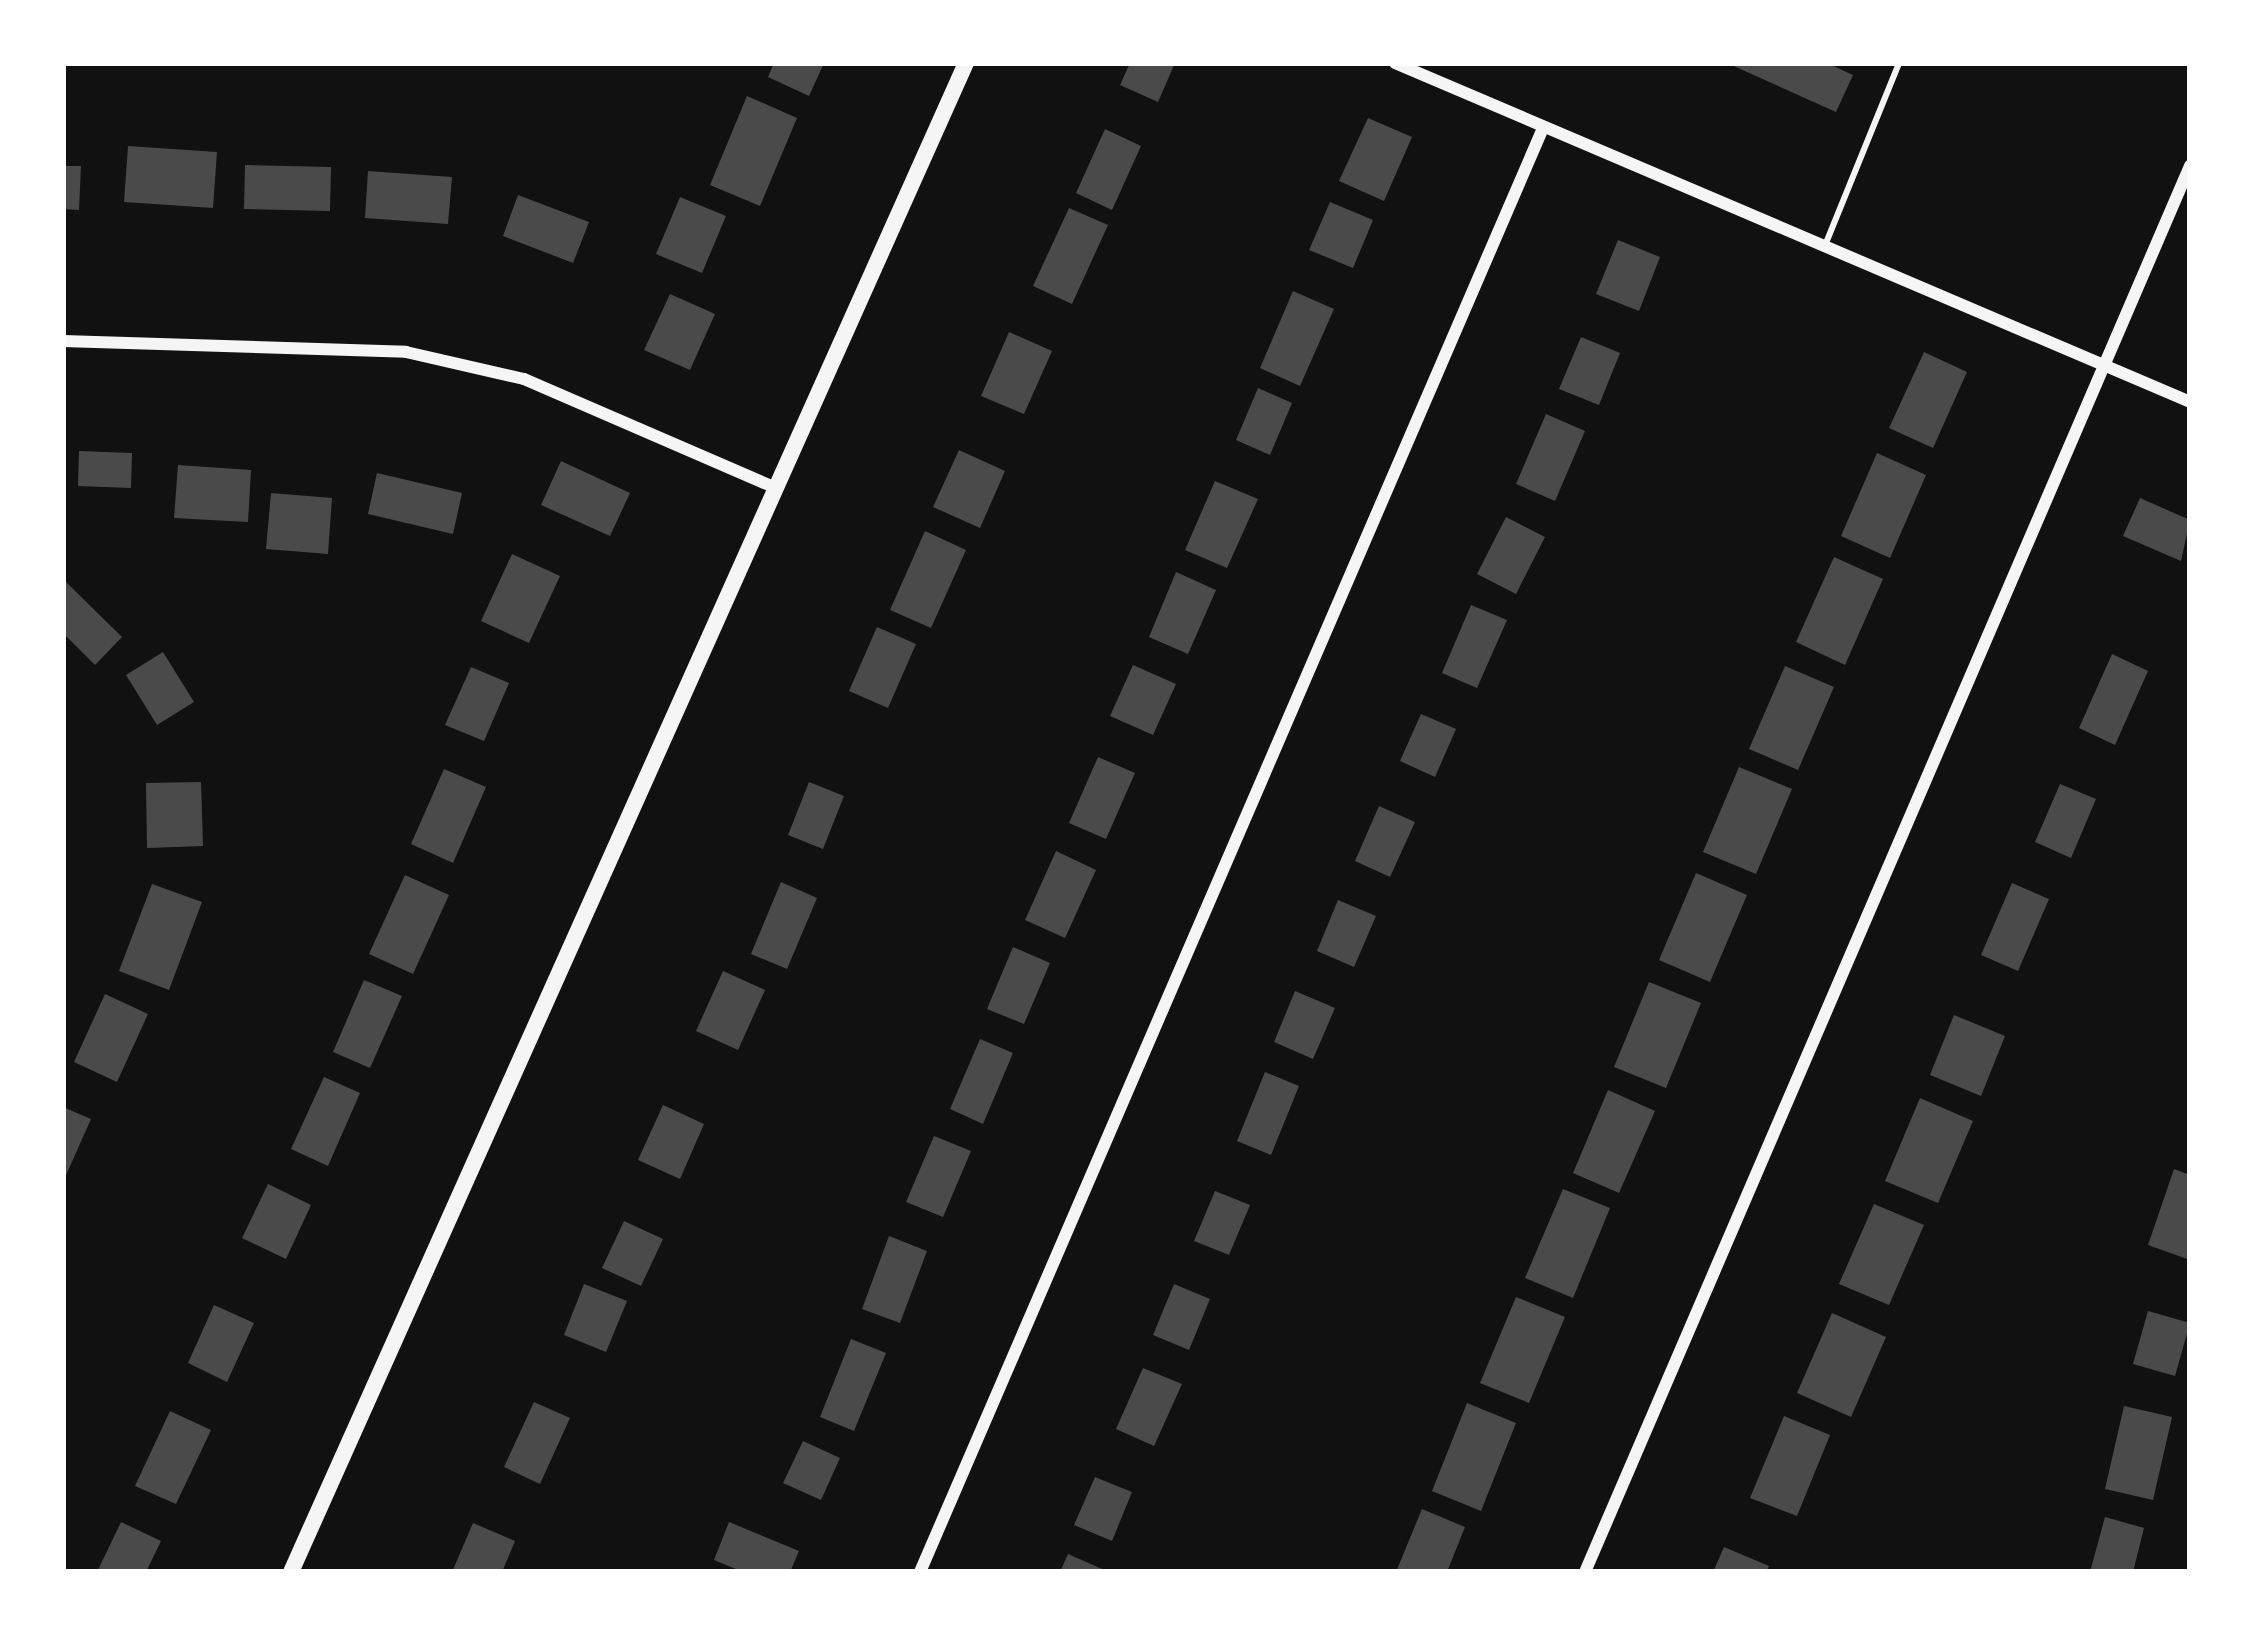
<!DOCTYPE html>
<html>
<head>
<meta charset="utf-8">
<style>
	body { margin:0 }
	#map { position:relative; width:2253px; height:1635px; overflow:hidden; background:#111; font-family:"Exo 2",sans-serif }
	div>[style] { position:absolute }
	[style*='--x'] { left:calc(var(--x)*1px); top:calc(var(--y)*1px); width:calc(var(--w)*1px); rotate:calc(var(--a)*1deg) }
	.building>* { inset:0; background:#4a4a4a }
	.service>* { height:6px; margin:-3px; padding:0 3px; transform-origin:3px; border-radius:3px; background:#f5f5f5 }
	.minor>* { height:12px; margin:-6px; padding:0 6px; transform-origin:6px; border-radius:6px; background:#f5f5f5 }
	.tertiary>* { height:16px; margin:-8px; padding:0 8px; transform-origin:8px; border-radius:8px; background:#f5f5f5 }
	span { translate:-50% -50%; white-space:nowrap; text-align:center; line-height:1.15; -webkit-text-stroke:12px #fff; paint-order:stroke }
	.frame { position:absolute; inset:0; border:66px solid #fff; pointer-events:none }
</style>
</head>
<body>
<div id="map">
	<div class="building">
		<div style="clip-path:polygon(774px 63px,824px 63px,809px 96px,768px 77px)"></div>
		<div style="clip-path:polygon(1130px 63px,1175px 63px,1158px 102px,1120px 85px)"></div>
		<div style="clip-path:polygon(1727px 63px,1827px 63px,1853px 75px,1836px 112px)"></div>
		<div style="clip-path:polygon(747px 96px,797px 118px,760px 206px,710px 185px)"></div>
		<div style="clip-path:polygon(1368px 118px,1412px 137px,1384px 201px,1339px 181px)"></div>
		<div style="clip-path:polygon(1105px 129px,1141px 146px,1112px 210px,1076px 193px)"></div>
		<div style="clip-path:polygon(128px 146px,217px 152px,213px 208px,124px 202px)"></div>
		<div style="clip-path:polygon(245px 165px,331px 167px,330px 211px,244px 209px)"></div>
		<div style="clip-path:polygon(63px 166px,81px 166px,79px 210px,63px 209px)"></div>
		<div style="clip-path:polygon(368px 171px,452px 177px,448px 224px,365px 218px)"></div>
		<div style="clip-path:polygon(518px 195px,589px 222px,573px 263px,503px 236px)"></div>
		<div style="clip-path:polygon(680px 197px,726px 216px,702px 273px,656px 254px)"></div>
		<div style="clip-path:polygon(1330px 202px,1373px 220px,1353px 268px,1309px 250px)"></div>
		<div style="clip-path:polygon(1069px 208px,1108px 225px,1072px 304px,1033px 286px)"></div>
		<div style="clip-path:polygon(1618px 240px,1660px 257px,1639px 311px,1596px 294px)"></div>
		<div style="clip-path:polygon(1293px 291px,1334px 309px,1300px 386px,1260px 368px)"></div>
		<div style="clip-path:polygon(670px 294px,715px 314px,690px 370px,644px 350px)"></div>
		<div style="clip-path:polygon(1009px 332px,1052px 351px,1024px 414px,981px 396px)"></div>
		<div style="clip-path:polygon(1581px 337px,1620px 353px,1599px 405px,1559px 389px)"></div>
		<div style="clip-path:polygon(1924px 352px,1967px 372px,1933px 448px,1889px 428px)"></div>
		<div style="clip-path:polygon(1258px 388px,1292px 403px,1270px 455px,1236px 440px)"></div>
		<div style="clip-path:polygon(1546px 414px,1585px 431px,1555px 501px,1516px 484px)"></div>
		<div style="clip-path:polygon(959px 450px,1005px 471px,980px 528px,933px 507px)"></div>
		<div style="clip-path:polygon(79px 451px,132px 453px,131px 488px,78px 486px)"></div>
		<div style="clip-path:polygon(1877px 453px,1926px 475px,1890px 558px,1841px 536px)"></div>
		<div style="clip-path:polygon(561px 461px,630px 493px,610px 536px,541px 505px)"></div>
		<div style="clip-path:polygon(178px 465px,251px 470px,248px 522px,174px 518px)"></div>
		<div style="clip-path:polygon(377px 473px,462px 493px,453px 534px,368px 514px)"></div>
		<div style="clip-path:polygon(1215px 481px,1258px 499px,1227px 568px,1185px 550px)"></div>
		<div style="clip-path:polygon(271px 493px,332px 498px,328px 554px,266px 549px)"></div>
		<div style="clip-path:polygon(2140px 498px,2190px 520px,2181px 561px,2123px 536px)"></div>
		<div style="clip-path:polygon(1506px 517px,1545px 537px,1516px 594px,1477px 574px)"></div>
		<div style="clip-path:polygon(925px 531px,966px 550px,931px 628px,890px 610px)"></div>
		<div style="clip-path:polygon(512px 554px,560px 576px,529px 643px,481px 621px)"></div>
		<div style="clip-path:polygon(1834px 557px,1883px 579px,1845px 665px,1796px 642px)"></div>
		<div style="clip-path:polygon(1176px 572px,1216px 590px,1188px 654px,1149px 637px)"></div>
		<div style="clip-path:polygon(65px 581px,122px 637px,95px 665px,63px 633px)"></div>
		<div style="clip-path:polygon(1471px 605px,1507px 620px,1477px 688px,1442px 673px)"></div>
		<div style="clip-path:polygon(877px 627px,916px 644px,888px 708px,849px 691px)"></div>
		<div style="clip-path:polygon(163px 652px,194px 702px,157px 725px,126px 675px)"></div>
		<div style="clip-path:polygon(2112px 654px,2148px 671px,2115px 745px,2079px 728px)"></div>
		<div style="clip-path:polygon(1133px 665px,1176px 684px,1153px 735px,1110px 716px)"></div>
		<div style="clip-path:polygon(1785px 666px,1834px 687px,1798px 770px,1749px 749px)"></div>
		<div style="clip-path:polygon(471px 667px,509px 683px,484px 741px,445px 725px)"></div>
		<div style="clip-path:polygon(1421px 714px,1456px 729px,1435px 777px,1400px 761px)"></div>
		<div style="clip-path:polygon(1098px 757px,1135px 773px,1106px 839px,1069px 823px)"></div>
		<div style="clip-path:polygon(1739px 767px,1792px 789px,1756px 874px,1703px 852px)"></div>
		<div style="clip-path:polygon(444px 769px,486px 787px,453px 863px,411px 844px)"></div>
		<div style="clip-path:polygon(201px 782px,203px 846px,147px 848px,146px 783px)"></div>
		<div style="clip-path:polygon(809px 782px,844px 796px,823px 849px,788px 835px)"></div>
		<div style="clip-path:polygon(2060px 784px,2096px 799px,2071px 858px,2035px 842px)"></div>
		<div style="clip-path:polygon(1379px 806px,1415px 822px,1390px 877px,1355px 861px)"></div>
		<div style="clip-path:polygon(1056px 851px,1096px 870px,1065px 938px,1025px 920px)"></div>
		<div style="clip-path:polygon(1696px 873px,1747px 895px,1710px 982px,1659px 960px)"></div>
		<div style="clip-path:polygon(405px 875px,449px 895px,413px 974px,369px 954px)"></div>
		<div style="clip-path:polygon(781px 882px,817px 898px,787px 969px,751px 954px)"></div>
		<div style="clip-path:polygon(2012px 883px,2049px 899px,2018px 971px,1981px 955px)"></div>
		<div style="clip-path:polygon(152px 884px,202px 902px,169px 990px,119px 971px)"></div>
		<div style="clip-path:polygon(1338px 900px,1376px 916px,1354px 967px,1317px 951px)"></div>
		<div style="clip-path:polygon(1013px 947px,1050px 963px,1024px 1024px,987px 1009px)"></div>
		<div style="clip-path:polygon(723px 971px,765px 990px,738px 1050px,696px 1031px)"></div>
		<div style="clip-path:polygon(364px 980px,402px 996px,370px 1068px,333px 1052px)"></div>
		<div style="clip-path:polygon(1649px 982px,1701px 1003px,1666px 1088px,1614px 1067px)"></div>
		<div style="clip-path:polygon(1295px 991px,1335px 1008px,1313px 1059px,1274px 1042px)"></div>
		<div style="clip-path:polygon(105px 994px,148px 1014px,117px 1082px,74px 1062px)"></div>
		<div style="clip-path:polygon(1954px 1015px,2005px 1036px,1981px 1096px,1930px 1075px)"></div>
		<div style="clip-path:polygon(980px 1039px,1013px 1053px,983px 1124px,950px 1109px)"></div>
		<div style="clip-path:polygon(1265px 1072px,1299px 1086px,1271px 1155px,1237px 1141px)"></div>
		<div style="clip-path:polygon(324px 1077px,360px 1093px,328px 1166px,291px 1149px)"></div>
		<div style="clip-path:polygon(1608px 1090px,1655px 1111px,1619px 1193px,1573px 1173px)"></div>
		<div style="clip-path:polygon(1920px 1098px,1973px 1121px,1938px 1203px,1885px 1181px)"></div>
		<div style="clip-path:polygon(663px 1105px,704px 1124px,680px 1179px,638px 1160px)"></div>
		<div style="clip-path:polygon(63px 1107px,91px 1119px,63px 1182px)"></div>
		<div style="clip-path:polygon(934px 1136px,971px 1151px,943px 1217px,906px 1202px)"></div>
		<div style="clip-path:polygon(2174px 1169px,2190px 1175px,2190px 1260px,2148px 1245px)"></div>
		<div style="clip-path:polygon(268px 1184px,311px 1205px,286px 1259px,242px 1238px)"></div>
		<div style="clip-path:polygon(1563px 1189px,1610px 1208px,1573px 1298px,1525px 1278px)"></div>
		<div style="clip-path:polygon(1215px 1191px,1250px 1205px,1229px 1255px,1194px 1241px)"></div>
		<div style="clip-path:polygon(1874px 1204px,1924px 1225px,1889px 1305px,1839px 1284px)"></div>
		<div style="clip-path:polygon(624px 1221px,663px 1239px,641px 1286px,602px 1268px)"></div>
		<div style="clip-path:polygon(889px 1236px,927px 1251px,900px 1323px,862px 1309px)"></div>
		<div style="clip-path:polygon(584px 1284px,627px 1301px,606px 1352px,564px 1335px)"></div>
		<div style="clip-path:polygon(1174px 1284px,1210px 1299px,1189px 1350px,1153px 1335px)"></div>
		<div style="clip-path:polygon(1516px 1297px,1565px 1317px,1529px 1403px,1480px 1383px)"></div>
		<div style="clip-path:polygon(214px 1305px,254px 1323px,227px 1382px,188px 1363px)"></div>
		<div style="clip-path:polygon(2148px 1311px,2190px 1323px,2175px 1376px,2133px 1364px)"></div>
		<div style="clip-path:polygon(1832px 1313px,1886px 1337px,1851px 1417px,1797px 1393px)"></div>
		<div style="clip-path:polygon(851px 1339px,886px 1353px,854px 1431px,820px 1417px)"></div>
		<div style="clip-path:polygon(1143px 1368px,1182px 1384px,1154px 1446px,1116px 1429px)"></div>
		<div style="clip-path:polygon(534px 1402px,570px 1418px,540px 1484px,504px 1467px)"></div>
		<div style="clip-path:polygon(1467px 1403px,1516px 1423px,1481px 1511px,1432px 1491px)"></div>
		<div style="clip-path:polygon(2124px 1406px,2172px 1417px,2153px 1500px,2105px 1489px)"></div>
		<div style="clip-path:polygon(170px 1411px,211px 1430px,176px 1504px,135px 1486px)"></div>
		<div style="clip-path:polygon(1784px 1416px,1830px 1435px,1797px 1516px,1750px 1498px)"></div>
		<div style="clip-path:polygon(803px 1441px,840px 1458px,821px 1500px,783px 1483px)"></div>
		<div style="clip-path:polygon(1095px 1477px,1132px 1492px,1112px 1541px,1074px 1525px)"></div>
		<div style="clip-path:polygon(1422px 1509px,1465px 1527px,1447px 1572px,1396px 1572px)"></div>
		<div style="clip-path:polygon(2105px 1517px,2144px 1528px,2133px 1572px,2090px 1572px)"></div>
		<div style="clip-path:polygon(121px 1522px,161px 1541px,146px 1572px,97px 1572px)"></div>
		<div style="clip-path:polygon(729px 1522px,799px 1551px,790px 1572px,743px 1572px,714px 1560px)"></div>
		<div style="clip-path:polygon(473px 1523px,515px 1541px,502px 1572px,452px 1572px)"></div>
		<div style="clip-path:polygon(1724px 1547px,1769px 1566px,1766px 1572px,1713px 1572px)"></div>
		<div style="clip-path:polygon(1068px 1554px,1109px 1572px,1060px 1572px)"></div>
	</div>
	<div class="service">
		<div style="--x:1826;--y:243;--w:194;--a:-67.9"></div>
	</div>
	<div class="minor">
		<div style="--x:1395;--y:63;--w:864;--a:23.09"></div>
		<div style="--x:63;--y:341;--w:343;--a:1.8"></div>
		<div style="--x:406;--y:352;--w:121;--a:12.9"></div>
		<div style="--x:524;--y:379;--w:272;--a:23.4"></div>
		<div style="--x:920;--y:1572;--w:1573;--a:-66.66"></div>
		<div style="--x:1585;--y:1572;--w:1531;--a:-66.72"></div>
	</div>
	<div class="tertiary">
		<div style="--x:291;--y:1572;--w:1653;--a:-65.9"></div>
	</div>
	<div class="frame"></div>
</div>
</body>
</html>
